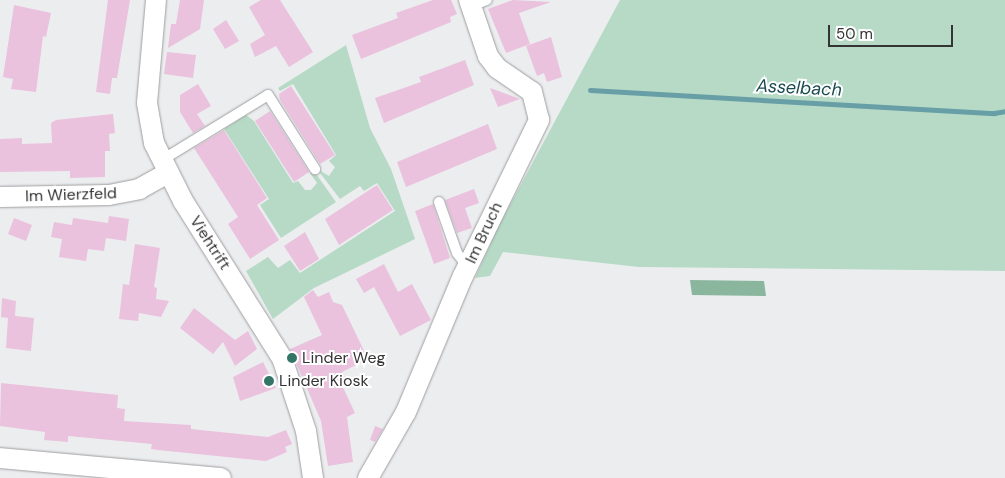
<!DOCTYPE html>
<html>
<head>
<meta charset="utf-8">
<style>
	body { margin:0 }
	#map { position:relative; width:1005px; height:478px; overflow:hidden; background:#ecedef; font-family:"DM Sans",sans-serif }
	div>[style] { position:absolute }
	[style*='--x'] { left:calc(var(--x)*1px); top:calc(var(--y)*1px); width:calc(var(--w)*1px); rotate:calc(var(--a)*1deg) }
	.green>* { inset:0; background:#b6dac6 }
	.forest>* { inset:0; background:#8ab69e }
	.stream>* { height:5px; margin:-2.5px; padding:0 2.5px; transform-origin:2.5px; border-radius:2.5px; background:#689ea6 }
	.building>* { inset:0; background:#eac2de }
	.roads { filter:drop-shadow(0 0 1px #9e9ea0) drop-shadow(0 0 1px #9e9ea0) }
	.lane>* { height:10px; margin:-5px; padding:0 5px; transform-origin:5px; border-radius:5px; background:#fff }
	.street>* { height:20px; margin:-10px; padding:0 10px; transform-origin:10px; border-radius:10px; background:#fff }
	.dots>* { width:14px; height:14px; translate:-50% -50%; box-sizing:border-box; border:2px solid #fff; border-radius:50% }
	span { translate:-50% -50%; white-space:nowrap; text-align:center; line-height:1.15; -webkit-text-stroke:4px #fff; paint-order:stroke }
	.street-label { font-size:16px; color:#343435 }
	.poi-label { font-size:16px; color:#343435 }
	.left { translate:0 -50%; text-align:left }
	.water-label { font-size:18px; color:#194b51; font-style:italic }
	.scale { position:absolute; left:828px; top:25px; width:125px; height:22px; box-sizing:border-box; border:2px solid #343435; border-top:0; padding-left:6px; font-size:15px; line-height:18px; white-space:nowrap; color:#343435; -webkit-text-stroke:4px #fff; paint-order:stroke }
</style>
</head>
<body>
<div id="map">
	<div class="green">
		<div style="clip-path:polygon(620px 0,1005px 0,1005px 271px,639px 267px,503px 252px,490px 276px,475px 278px,498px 227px)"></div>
		<div style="clip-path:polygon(346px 45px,370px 128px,391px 169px,415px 239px,314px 288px,273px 319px,246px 271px,268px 257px,278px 268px,290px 260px,300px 273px,395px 211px,377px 183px,364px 191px,360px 186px,340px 199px,317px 169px,329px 176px,335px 167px,329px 161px,336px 155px,293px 84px,280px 91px,278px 88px)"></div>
		<div style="clip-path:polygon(246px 115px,254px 121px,293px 183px,298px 181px,305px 190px,311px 190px,317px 183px,310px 173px,314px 171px,336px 202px,281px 238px,260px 205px,269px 199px,224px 129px)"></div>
	</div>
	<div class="forest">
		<div style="clip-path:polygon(690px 280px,764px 281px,766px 296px,692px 295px)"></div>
	</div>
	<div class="stream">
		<div style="--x:590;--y:90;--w:405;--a:3.3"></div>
		<div style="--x:994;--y:113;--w:11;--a:-10"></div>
	</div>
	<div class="building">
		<div style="clip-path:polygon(108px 0,130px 0,117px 78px,112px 78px,110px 94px,96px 92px)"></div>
		<div style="clip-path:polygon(180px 0,204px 0,200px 29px,168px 48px,171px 24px,176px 24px)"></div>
		<div style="clip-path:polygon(261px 0,280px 0,313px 52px,289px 67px,276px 46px,255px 57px,250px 44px,265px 35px,249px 7px)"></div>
		<div style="clip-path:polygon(433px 0,451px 0,457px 14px,450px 17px,451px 22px,361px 59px,352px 35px,398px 18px,396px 13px)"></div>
		<div style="clip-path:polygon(513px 0,551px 2px,519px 13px,530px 44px,506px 53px,488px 9px)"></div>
		<div style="clip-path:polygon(14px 5px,51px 13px,46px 37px,43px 36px,36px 92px,11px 89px,13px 79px,3px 77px)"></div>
		<div style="clip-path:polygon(226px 20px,239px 41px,225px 49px,213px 29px)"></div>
		<div style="clip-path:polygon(551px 37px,562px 77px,547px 82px,544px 73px,537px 76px,526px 46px)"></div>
		<div style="clip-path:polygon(167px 52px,196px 55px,193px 78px,164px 74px)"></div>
		<div style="clip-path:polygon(465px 60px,474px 85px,384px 123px,375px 98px,421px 82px,419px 77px)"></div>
		<div style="clip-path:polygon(198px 84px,211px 106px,197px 114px,205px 126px,193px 133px,180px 112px,180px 95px)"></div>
		<div style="clip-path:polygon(291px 86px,335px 155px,320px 164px,280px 100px,279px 94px)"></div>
		<div style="clip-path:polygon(490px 88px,520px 99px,498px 107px)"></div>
		<div style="clip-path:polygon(270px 111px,309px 172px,294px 182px,255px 121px)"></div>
		<div style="clip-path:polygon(113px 114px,115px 133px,109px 134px,110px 151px,105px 151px,105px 177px,70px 178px,70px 171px,0 172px,0 139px,22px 138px,22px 144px,52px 143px,51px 123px,56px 120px)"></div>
		<div style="clip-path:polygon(488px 124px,497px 149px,406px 187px,397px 162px)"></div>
		<div style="clip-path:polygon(224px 130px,267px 198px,257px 205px,279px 240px,250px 259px,228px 224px,238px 217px,194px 148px)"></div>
		<div style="clip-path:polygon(377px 185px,393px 210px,339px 245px,325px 219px)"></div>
		<div style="clip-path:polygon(474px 189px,479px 203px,465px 208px,472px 228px,457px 233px,445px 200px)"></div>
		<div style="clip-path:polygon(433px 204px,450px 258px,434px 264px,415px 211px)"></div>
		<div style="clip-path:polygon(109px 216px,129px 219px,126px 241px,106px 238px,104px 251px,88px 249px,86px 261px,59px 257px,62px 239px,51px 237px,54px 222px,72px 225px,73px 218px,108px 223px)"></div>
		<div style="clip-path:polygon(14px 218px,32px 225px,26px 241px,8px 234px)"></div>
		<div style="clip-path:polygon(305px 232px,319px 259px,300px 271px,284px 246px)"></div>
		<div style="clip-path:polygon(135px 244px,160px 248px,154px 287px,157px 288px,156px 299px,169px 301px,161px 317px,139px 313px,138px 321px,119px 319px,123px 284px,129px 285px)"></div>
		<div style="clip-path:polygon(384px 264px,398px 292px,412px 284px,431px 320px,400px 336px,374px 287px,364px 293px,356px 279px)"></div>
		<div style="clip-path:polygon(313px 290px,318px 297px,329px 292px,333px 302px,342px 305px,368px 359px,342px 372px,346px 379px,340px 381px,355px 413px,347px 417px,353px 462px,328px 466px,321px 421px,290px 349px,322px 335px,304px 297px)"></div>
		<div style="clip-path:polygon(2px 298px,16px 301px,15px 316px,34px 318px,31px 351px,6px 348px,8px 318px,1px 317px)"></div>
		<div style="clip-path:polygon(194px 308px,235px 340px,248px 331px,257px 349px,235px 366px,223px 342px,213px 354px,180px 328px)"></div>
		<div style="clip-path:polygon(263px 362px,276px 388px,240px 401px,233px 377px)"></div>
		<div style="clip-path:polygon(1px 383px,118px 395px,117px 408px,125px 409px,124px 421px,191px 425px,191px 429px,268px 437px,286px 430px,292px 444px,285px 447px,287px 452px,266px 461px,158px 450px,151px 449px,152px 444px,68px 436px,68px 442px,44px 440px,45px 432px,0 426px)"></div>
		<div style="clip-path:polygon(375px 426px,383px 429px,375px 442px,370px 440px)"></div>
	</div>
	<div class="roads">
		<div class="lane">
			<div style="--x:471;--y:6;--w:17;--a:-21"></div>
			<div style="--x:162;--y:160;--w:124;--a:-31.5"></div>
			<div style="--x:268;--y:95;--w:88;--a:57.6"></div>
			<div style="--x:439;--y:202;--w:54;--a:70.6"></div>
			<div style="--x:457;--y:253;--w:18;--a:52"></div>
		</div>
		<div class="street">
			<div style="--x:156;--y:0;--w:103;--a:95"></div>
			<div style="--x:147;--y:103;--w:41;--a:80.1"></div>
			<div style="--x:154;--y:143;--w:65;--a:63.4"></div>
			<div style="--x:183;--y:201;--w:186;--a:57.8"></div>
			<div style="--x:282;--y:358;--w:77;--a:71.8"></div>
			<div style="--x:306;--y:431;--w:48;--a:81.5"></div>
			<div style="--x:0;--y:197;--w:109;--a:-1.1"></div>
			<div style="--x:109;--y:195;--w:31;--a:-11"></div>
			<div style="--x:139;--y:189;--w:33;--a:-29"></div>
			<div style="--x:0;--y:458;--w:222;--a:5.2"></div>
			<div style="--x:368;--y:478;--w:76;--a:-60.1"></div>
			<div style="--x:406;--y:412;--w:147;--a:-67.3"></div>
			<div style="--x:463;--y:276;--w:174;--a:-64"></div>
			<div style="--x:539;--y:120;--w:29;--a:-104"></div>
			<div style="--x:532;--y:92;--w:42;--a:-145.6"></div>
			<div style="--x:497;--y:68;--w:15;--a:-127"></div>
			<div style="--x:488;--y:56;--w:59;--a:-108.7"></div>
		</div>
	</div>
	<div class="dots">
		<div style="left:292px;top:358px;background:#337566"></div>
		<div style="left:269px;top:381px;background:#337566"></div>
	</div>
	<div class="street-label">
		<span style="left:71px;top:195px;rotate:-2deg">Im Wierzfeld</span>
		<span style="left:484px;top:233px;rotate:-65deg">Im Bruch</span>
		<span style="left:210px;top:243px;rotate:57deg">Viehtrift</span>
	</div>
	<div class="poi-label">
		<span class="left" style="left:302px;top:358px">Linder Weg</span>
		<span class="left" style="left:279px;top:381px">Linder Kiosk</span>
	</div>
	<div class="water-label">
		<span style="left:799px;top:88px;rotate:3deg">Asselbach</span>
	</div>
	<div class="scale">50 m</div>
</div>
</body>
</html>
